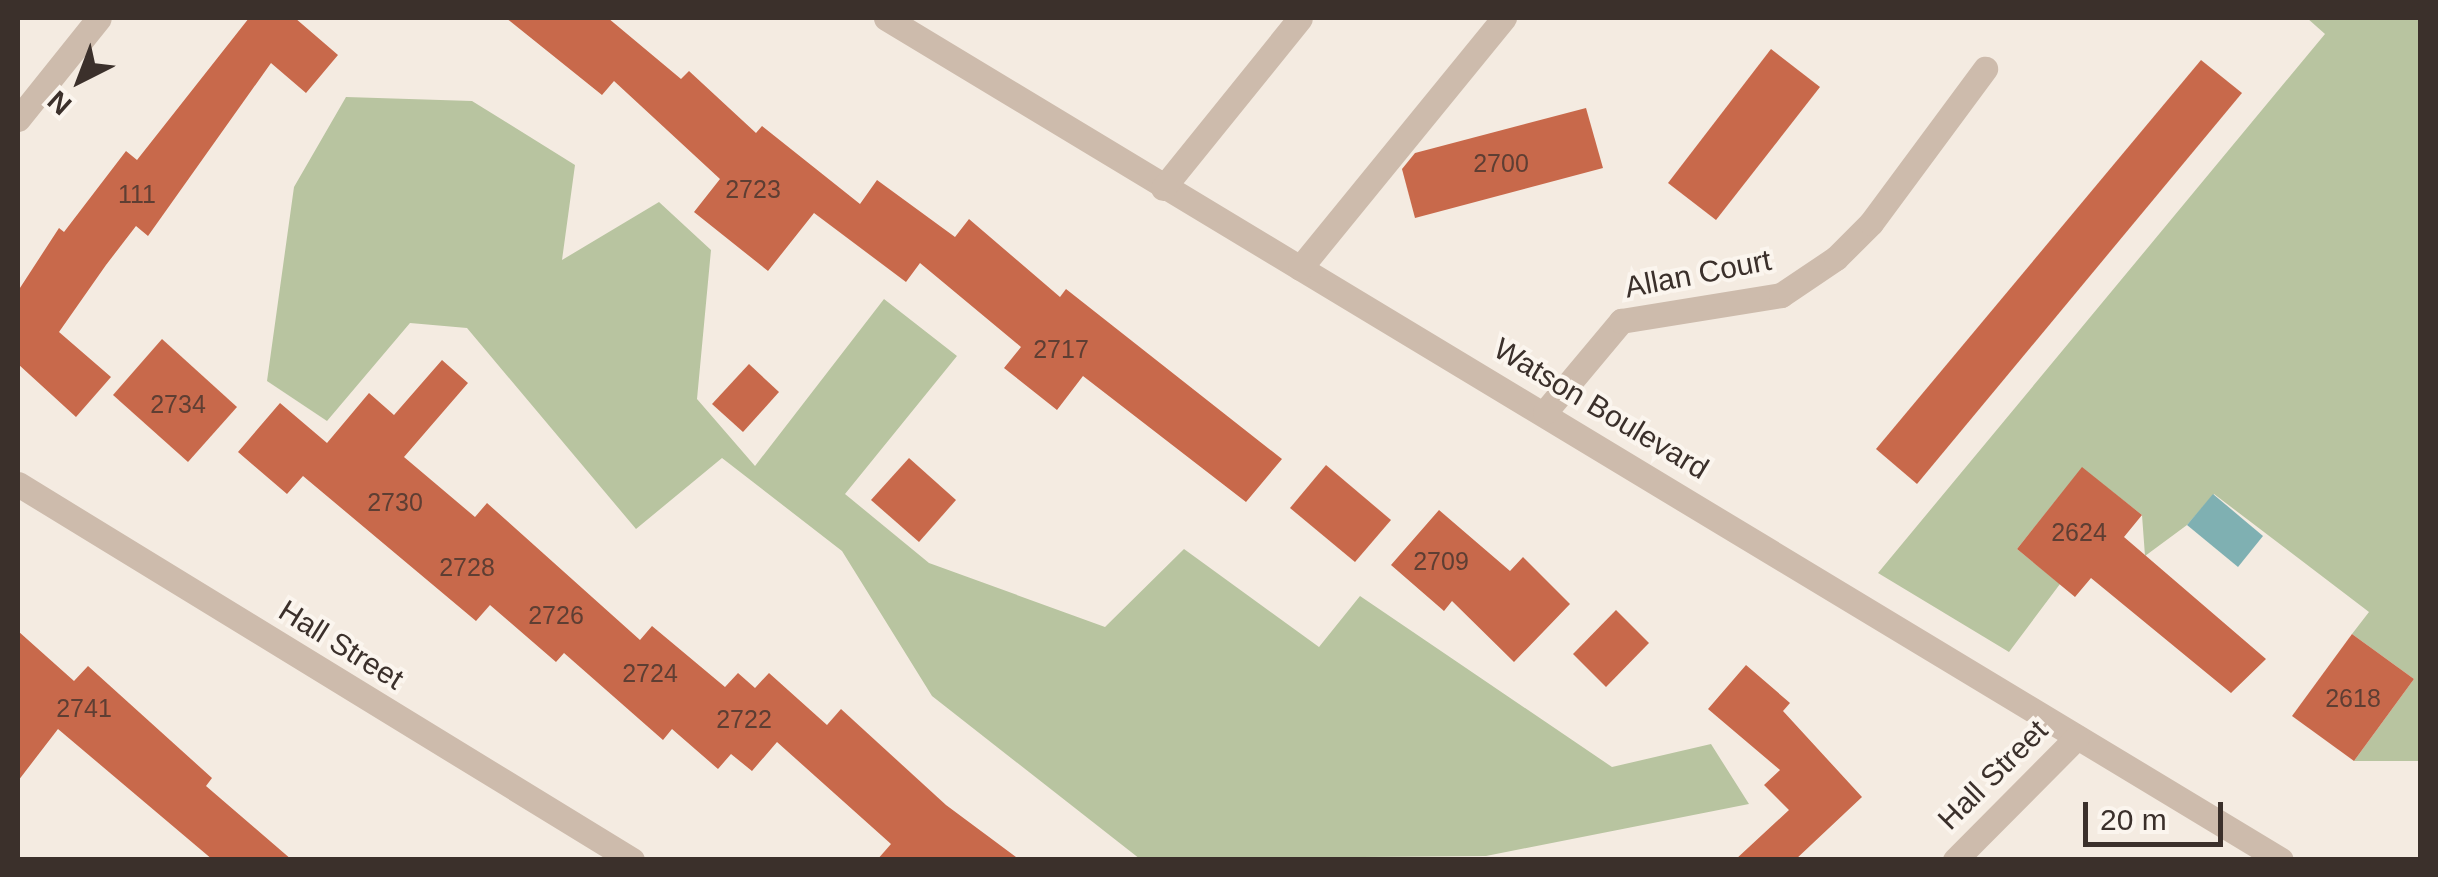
<!DOCTYPE html>
<html>
<head>
<meta charset="utf-8">
<style>
	body { margin:0 }
	#map { position:relative; width:2438px; height:877px; overflow:hidden; background:#f4ebe1; font-family:Helvetica,sans-serif }
	div>[style] { position:absolute }
	[style*='--x'] { left:calc(var(--x)*1px); top:calc(var(--y)*1px); width:calc(var(--w)*1px); rotate:calc(var(--a)*1deg) }
	.green>* { inset:0; background:#b8c4a0 }
	.water>* { inset:0; background:#7fb0b2 }
	.building>* { inset:0; background:#c8694b }
	.minor>* { height:25px; margin:-12.5px; padding:0 12.5px; transform-origin:12.5px; border-radius:12.5px; background:#cdbbac }
	span { translate:-50% -50%; white-space:nowrap; text-align:center; line-height:1.15; -webkit-text-stroke:8px #fbf5ee; paint-order:stroke }
	.number-label { font-size:25px; color:#5e3e33 }
	.number-label span { -webkit-text-stroke-width:0 }
	.street-label { font-size:30px; color:#3b302b }
	.frame { position:absolute; inset:0; border:20px solid #3b302b; pointer-events:none }
	.north { position:absolute; left:30px; top:30px; width:100px; height:100px; -webkit-text-stroke:8px #fbf5ee; paint-order:stroke; rotate:222deg; font-size:28px; font-weight:700; line-height:40px; text-align:center; color:#3b302b }
	.north::after { content:''; display:block; margin:auto; width:35px; height:45px; background:#3b302b; clip-path:polygon(50% 0,100% 100%,50% 72%,0 100%) }
	.scale { position:absolute; left:2083px; top:802px; width:140px; height:45px; box-sizing:border-box; border:5px solid #3b302b; border-top:0; padding-left:12px; font-size:30px; line-height:35px; white-space:nowrap; color:#3b302b; -webkit-text-stroke:8px #fbf5ee; paint-order:stroke }
</style>
</head>
<body>
<div id="map">
	<div class="green">
		<div style="clip-path:polygon(2307px 18px,2420px 18px,2420px 761px,2354px 761px,2414px 679px,2352px 634px,2369px 612px,2214px 494px,2187px 525px,2145px 556px,2142px 515px,2082px 468px,2017px 549px,2060px 584px,2009px 652px,1878px 573px,2325px 34px)"></div>
		<div style="clip-path:polygon(346px 97px,472px 101px,575px 165px,562px 260px,659px 202px,711px 250px,697px 399px,755px 466px,884px 299px,957px 356px,845px 494px,929px 563px,1105px 627px,1184px 549px,1319px 647px,1360px 596px,1612px 767px,1711px 744px,1749px 804px,1486px 856px,1140px 859px,932px 696px,842px 551px,722px 458px,636px 529px,467px 328px,410px 323px,327px 421px,267px 381px,294px 187px)"></div>
	</div>
	<div class="water">
		<div style="clip-path:polygon(2213px 494px,2263px 536px,2238px 567px,2187px 525px)"></div>
	</div>
	<div class="building">
		<div style="clip-path:polygon(249px 18px,295px 18px,338px 55px,306px 93px,271px 63px,148px 236px,136px 226px,106px 265px,59px 332px,111px 377px,76px 417px,18px 364px,18px 291px,59px 228px,64px 232px,126px 151px,137px 160px)"></div>
		<div style="clip-path:polygon(506px 18px,608px 18px,681px 79px,689px 71px,756px 133px,762px 126px,860px 204px,877px 180px,955px 237px,969px 219px,1060px 297px,1066px 289px,1282px 459px,1246px 502px,1083px 376px,1057px 410px,1004px 368px,1021px 347px,920px 263px,906px 282px,814px 213px,768px 271px,694px 212px,720px 179px,614px 81px,602px 95px)"></div>
		<div style="clip-path:polygon(1771px 49px,1820px 87px,1716px 220px,1668px 183px)"></div>
		<div style="clip-path:polygon(2201px 60px,2242px 93px,1917px 484px,1876px 449px)"></div>
		<div style="clip-path:polygon(1586px 108px,1603px 168px,1415px 218px,1402px 169px,1415px 153px)"></div>
		<div style="clip-path:polygon(162px 339px,237px 407px,188px 462px,113px 395px)"></div>
		<div style="clip-path:polygon(442px 360px,468px 383px,404px 457px,475px 517px,487px 503px,640px 640px,652px 626px,725px 687px,738px 673px,755px 688px,769px 673px,827px 725px,841px 709px,946px 805px,1020px 860px,877px 860px,891px 844px,777px 742px,752px 771px,731px 754px,718px 769px,672px 729px,663px 740px,564px 653px,556px 662px,490px 605px,476px 621px,303px 476px,287px 494px,238px 452px,280px 403px,327px 443px,369px 393px,394px 415px)"></div>
		<div style="clip-path:polygon(749px 364px,779px 392px,743px 432px,712px 404px)"></div>
		<div style="clip-path:polygon(909px 458px,956px 500px,919px 542px,871px 500px)"></div>
		<div style="clip-path:polygon(1326px 465px,1391px 520px,1355px 562px,1290px 508px)"></div>
		<div style="clip-path:polygon(2082px 467px,2142px 515px,2124px 537px,2266px 659px,2231px 693px,2091px 578px,2075px 597px,2017px 549px)"></div>
		<div style="clip-path:polygon(1439px 510px,1510px 571px,1523px 557px,1570px 604px,1514px 662px,1452px 601px,1444px 611px,1391px 565px)"></div>
		<div style="clip-path:polygon(1616px 610px,1649px 643px,1606px 687px,1573px 654px)"></div>
		<div style="clip-path:polygon(18px 631px,74px 681px,88px 666px,212px 778px,206px 786px,292px 860px,213px 860px,58px 729px,18px 781px)"></div>
		<div style="clip-path:polygon(2352px 634px,2414px 679px,2354px 761px,2292px 716px)"></div>
		<div style="clip-path:polygon(1746px 665px,1790px 703px,1783px 711px,1862px 797px,1795px 860px,1735px 860px,1789px 810px,1764px 785px,1780px 770px,1708px 709px)"></div>
	</div>
	<div class="minor">
		<div style="--x:886;--y:18;--w:1629;--a:31.11"></div>
		<div style="--x:18;--y:119;--w:129;--a:-51.3"></div>
		<div style="--x:1163;--y:188;--w:218;--a:-51.1"></div>
		<div style="--x:1300;--y:268;--w:323;--a:-50.8"></div>
		<div style="--x:1545;--y:412;--w:119;--a:-50.1"></div>
		<div style="--x:1621;--y:321;--w:162;--a:-9.2"></div>
		<div style="--x:1781;--y:295;--w:66;--a:-33.9"></div>
		<div style="--x:1836;--y:258;--w:49;--a:-45"></div>
		<div style="--x:1871;--y:223;--w:192;--a:-53.5"></div>
		<div style="--x:18;--y:484;--w:720;--a:31.48"></div>
		<div style="--x:1955;--y:860;--w:173;--a:-45.2"></div>
	</div>
	<div class="number-label">
		<span style="left:1501px;top:163px">2700</span>
		<span style="left:753px;top:189px">2723</span>
		<span style="left:137px;top:194px">111</span>
		<span style="left:1061px;top:349px">2717</span>
		<span style="left:178px;top:404px">2734</span>
		<span style="left:395px;top:502px">2730</span>
		<span style="left:2079px;top:532px">2624</span>
		<span style="left:1441px;top:561px">2709</span>
		<span style="left:467px;top:567px">2728</span>
		<span style="left:556px;top:615px">2726</span>
		<span style="left:650px;top:673px">2724</span>
		<span style="left:2353px;top:698px">2618</span>
		<span style="left:84px;top:708px">2741</span>
		<span style="left:744px;top:719px">2722</span>
	</div>
	<div class="street-label">
		<span style="left:1698px;top:274px;rotate:-11deg">Allan Court</span>
		<span style="left:1601px;top:409px;rotate:31deg">Watson Boulevard</span>
		<span style="left:341px;top:645px;rotate:32deg">Hall Street</span>
		<span style="left:1993px;top:775px;rotate:-45deg">Hall Street</span>
	</div>
	<div class="frame"></div>
	<div class="north">N</div>
	<div class="scale">20 m</div>
</div>
</body>
</html>
